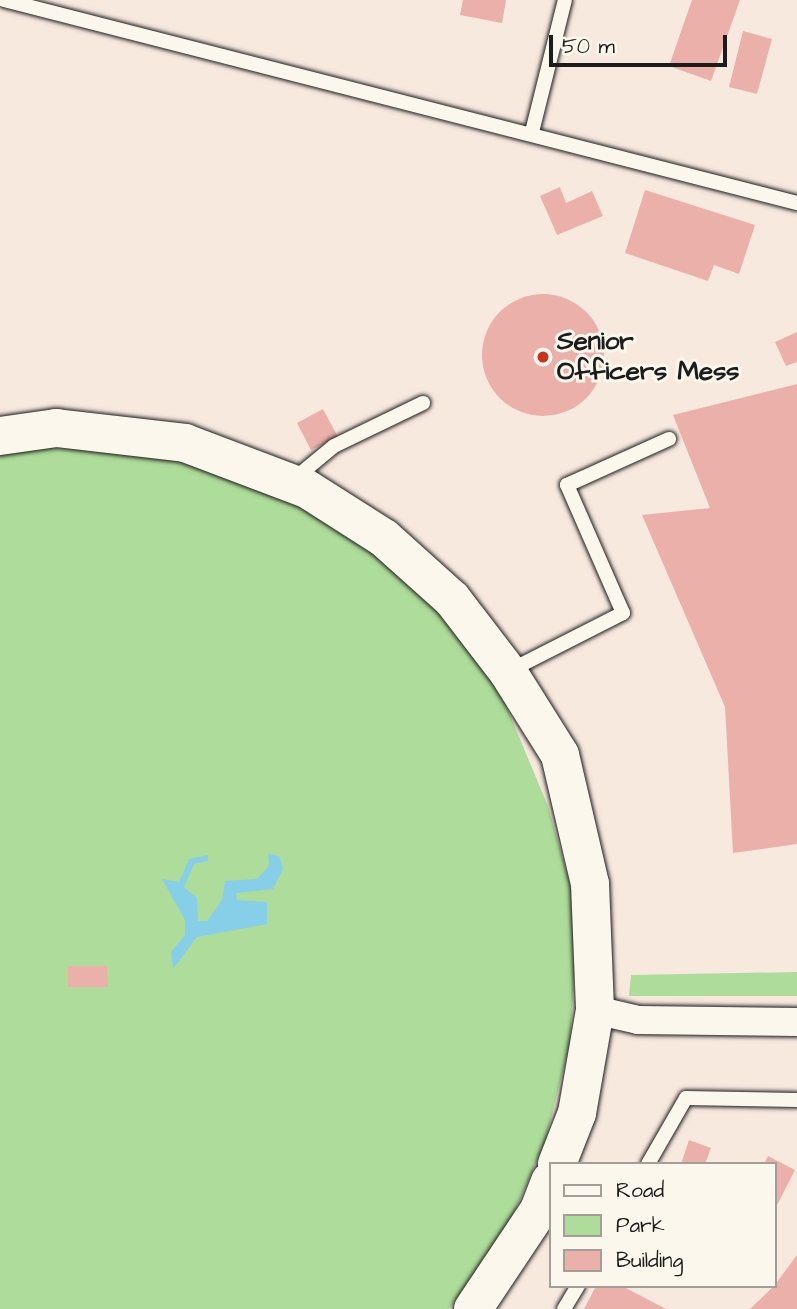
<!DOCTYPE html>
<html>
<head>
<meta charset="utf-8">
<style>
	body { margin:0 }
	#map { position:relative; width:797px; height:1309px; overflow:hidden; background:#f8e9df; font-family:"Architects Daughter",sans-serif }
	div>[style] { position:absolute }
	[style*='--x'] { left:calc(var(--x)*1px); top:calc(var(--y)*1px); width:calc(var(--w)*1px); rotate:calc(var(--a)*1deg) }
	.green>* { inset:0; background:#aedc9a }
	.water>* { inset:0; background:#87cee8 }
	.building>* { inset:0; background:#ebb0a9 }
	.round { border-radius:50% }
	.roads { filter:drop-shadow(0 0 2px #1c1c1c) drop-shadow(0 0 2px #1c1c1c) }
	.lane>* { height:14px; margin:-7px; padding:0 7px; transform-origin:7px; border-radius:7px; background:#fbf7ec }
	.street>* { height:28px; margin:-14px; padding:0 14px; transform-origin:14px; border-radius:14px; background:#fbf7ec }
	.secondary>* { height:38px; margin:-19px; padding:0 19px; transform-origin:19px; border-radius:19px; background:#fbf7ec }
	.dots>* { width:19px; height:19px; translate:-50% -50%; box-sizing:border-box; border:4px solid #fbf7ec; border-radius:50% }
	span { translate:-50% -50%; white-space:nowrap; text-align:center; line-height:1.15; -webkit-text-stroke:6px #fbf7ec; paint-order:stroke }
	.poi-label { font-size:26px; color:#1c1c1c; font-weight:700 }
	.left { translate:0 -50%; text-align:left }
	.legend { position:absolute; left:549px; top:1162px; width:228px; height:126px; box-sizing:border-box; background:#fbf7ec; border:2px solid #a29f99; margin:0; padding:9px 12px; list-style:none; font-size:21px; color:#1c1c1c }
	.legend li { display:flex; align-items:center; gap:14px; height:35px }
	.legend b { width:35px; border:2px solid #a29f99 }
	.scale { position:absolute; left:549px; top:35px; width:178px; height:32px; box-sizing:border-box; border:4px solid #1c1c1c; border-top:0; padding-left:9px; font-size:21px; line-height:24px; white-space:nowrap; color:#1c1c1c; -webkit-text-stroke:5px #fbf7ec; paint-order:stroke }
</style>
</head>
<body>
<div id="map">
	<div class="green">
		<div style="clip-path:polygon(0 447px,131px 450px,211px 470px,298px 503px,415px 577px,496px 682px,548px 806px,578px 912px,570px 1043px,545px 1142px,502px 1240px,449px 1309px,0 1309px)"></div>
		<div style="clip-path:polygon(797px 972px,797px 996px,629px 996px,631px 975px)"></div>
	</div>
	<div class="water">
		<div style="clip-path:polygon(268px 854px,279px 856px,283px 869px,273px 889px,236px 893px,237px 900px,267px 902px,267px 924px,197px 937px,173px 969px,171px 952px,185px 935px,185px 920px,162px 879px,179px 882px,189px 859px,208px 855px,208px 861px,194px 864px,184px 887px,197px 898px,198px 921px,207px 921px,222px 900px,225px 881px,257px 879px,269px 866px)"></div>
	</div>
	<div class="building">
		<div style="clip-path:polygon(463px 0,506px 0,502px 23px,460px 15px)"></div>
		<div style="clip-path:polygon(692px 0,740px 0,711px 81px,669px 66px)"></div>
		<div style="clip-path:polygon(743px 31px,772px 39px,757px 94px,729px 87px)"></div>
		<div style="clip-path:polygon(560px 187px,566px 203px,592px 191px,603px 216px,557px 235px,540px 196px)"></div>
		<div style="clip-path:polygon(645px 190px,755px 225px,739px 274px,714px 265px,708px 281px,625px 253px)"></div>
		<div class="round" style="left:482px;top:294px;width:122px;height:122px"></div>
		<div style="clip-path:polygon(797px 332px,797px 362px,786px 366px,775px 342px)"></div>
		<div style="clip-path:polygon(797px 384px,797px 844px,733px 853px,725px 707px,642px 515px,710px 508px,673px 415px)"></div>
		<div style="clip-path:polygon(323px 409px,338px 437px,311px 450px,297px 423px)"></div>
		<div style="clip-path:polygon(68px 966px,107px 966px,108px 987px,68px 987px)"></div>
		<div style="clip-path:polygon(689px 1140px,711px 1148px,705px 1164px,681px 1164px)"></div>
		<div style="clip-path:polygon(768px 1156px,795px 1170px,774px 1211px,774px 1164px,764px 1164px)"></div>
		<div style="clip-path:polygon(797px 1255px,797px 1309px,750px 1309px,774px 1286px)"></div>
		<div style="clip-path:polygon(596px 1286px,622px 1286px,666px 1309px,584px 1309px)"></div>
	</div>
	<div class="roads">
		<div class="lane">
			<div style="--x:4;--y:0;--w:819;--a:14.36"></div>
			<div style="--x:532;--y:132;--w:136;--a:-76"></div>
			<div style="--x:293;--y:480;--w:53;--a:-39.7"></div>
			<div style="--x:334;--y:446;--w:99;--a:-25.8"></div>
			<div style="--x:509;--y:671;--w:128;--a:-27"></div>
			<div style="--x:623;--y:613;--w:140;--a:-113.6"></div>
			<div style="--x:567;--y:485;--w:112;--a:-24.3"></div>
			<div style="--x:648;--y:1164;--w:76;--a:-60.1"></div>
			<div style="--x:686;--y:1098;--w:111;--a:1"></div>
			<div style="--x:564;--y:1309;--w:27;--a:-59"></div>
		</div>
		<div class="street">
			<div style="--x:595;--y:1010;--w:44;--a:13.1"></div>
			<div style="--x:638;--y:1020;--w:159;--a:0.7"></div>
		</div>
		<div class="secondary">
			<div style="--x:0;--y:436;--w:57;--a:-8.1"></div>
			<div style="--x:56;--y:428;--w:130;--a:6.6"></div>
			<div style="--x:185;--y:443;--w:130;--a:20.7"></div>
			<div style="--x:307;--y:489;--w:91;--a:32.5"></div>
			<div style="--x:384;--y:538;--w:91;--a:41.9"></div>
			<div style="--x:452;--y:599;--w:92;--a:52.5"></div>
			<div style="--x:508;--y:672;--w:98;--a:57.9"></div>
			<div style="--x:560;--y:755;--w:132;--a:76.9"></div>
			<div style="--x:590;--y:884;--w:126;--a:87.7"></div>
			<div style="--x:595;--y:1010;--w:105;--a:99.9"></div>
			<div style="--x:577;--y:1113;--w:55;--a:111.4"></div>
			<div style="--x:473;--y:1309;--w:119;--a:-56.3"></div>
			<div style="--x:539;--y:1210;--w:31;--a:-69"></div>
		</div>
	</div>
	<div class="dots">
		<div style="left:543px;top:357px;background:#c8321e"></div>
	</div>
	<div class="poi-label">
		<span class="left" style="left:557px;top:357px">Senior<br>Officers Mess</span>
	</div>
	<ul class="legend">
	<li><b style="height:9px;background:#fbf7ec"></b>Road</li>
	<li><b style="height:19px;background:#aedc9a"></b>Park</li>
	<li><b style="height:19px;background:#ebb0a9"></b>Building</li>
	</ul>
	<div class="scale">50 m</div>
</div>
</body>
</html>
